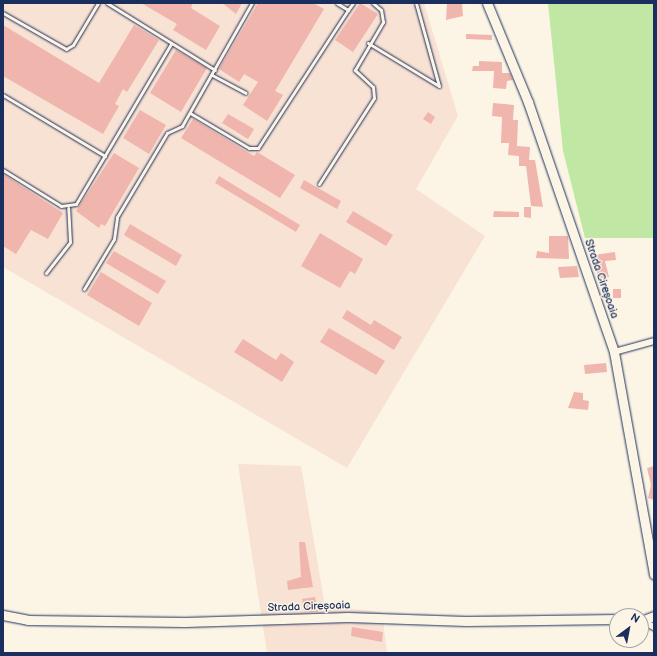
<!DOCTYPE html>
<html>
<head>
<meta charset="utf-8">
<style>
	body { margin:0 }
	#map { position:relative; width:657px; height:656px; overflow:hidden; background:#fcf5e5; font-family:"Balsamiq Sans",sans-serif }
	div>[style] { position:absolute }
	[style*='--x'] { left:calc(var(--x)*1px); top:calc(var(--y)*1px); width:calc(var(--w)*1px); rotate:calc(var(--a)*1deg) }
	.built>* { inset:0; background:#f8e2d4 }
	.green>* { inset:0; background:#c0e7a3 }
	.building>* { inset:0; background:#f0b5ad }
	.roads { filter:drop-shadow(0 0 1px #1b2f5e) drop-shadow(0 0 1px #1b2f5e) }
	.lane>* { height:3px; margin:-1.5px; padding:0 1.5px; transform-origin:1.5px; border-radius:1.5px; background:#fcf5e5 }
	.street>* { height:6px; margin:-3px; padding:0 3px; transform-origin:3px; border-radius:3px; background:#fcf5e5 }
	.secondary>* { height:9px; margin:-4.5px; padding:0 4.5px; transform-origin:4.5px; border-radius:4.5px; background:#fcf5e5 }
	span { translate:-50% -50%; white-space:nowrap; text-align:center; line-height:1.15; -webkit-text-stroke:3px #fcf5e5; paint-order:stroke }
	.street-label { font-size:11px; color:#1b2f5e }
	.frame { position:absolute; inset:0; border:4px solid #1b2f5e; pointer-events:none }
	.north { position:absolute; left:609px; top:608px; width:40px; height:40px; box-sizing:border-box; background:#fcf5e5; border:1px solid #a2a6af; border-radius:50%; rotate:32deg; font-size:11px; font-weight:700; line-height:16px; text-align:center; color:#1b2f5e }
	.north::after { content:''; display:block; margin:auto; width:14px; height:18px; background:#1b2f5e; clip-path:polygon(50% 0,100% 100%,50% 72%,0 100%) }
</style>
</head>
<body>
<div id="map">
	<div class="built">
		<div style="clip-path:polygon(3px 3px,424px 3px,458px 116px,416px 189px,485px 236px,347px 468px,3px 267px)"></div>
		<div style="clip-path:polygon(238px 464px,301px 466px,325px 606px,382px 612px,387px 653px,267px 653px)"></div>
	</div>
	<div class="green">
		<div style="clip-path:polygon(548px 3px,654px 3px,654px 238px,585px 238px,563px 151px)"></div>
	</div>
	<div class="building">
		<div style="clip-path:polygon(141px 3px,193px 3px,191px 8px,220px 26px,206px 50px,173px 30px,177px 24px)"></div>
		<div style="clip-path:polygon(222px 3px,242px 3px,236px 14px)"></div>
		<div style="clip-path:polygon(258px 3px,313px 3px,324px 9px,275px 91px,283px 95px,267px 121px,243px 105px,258px 82px,244px 74px,239px 82px,219px 69px)"></div>
		<div style="clip-path:polygon(360px 3px,378px 14px,353px 52px,335px 40px)"></div>
		<div style="clip-path:polygon(447px 3px,462px 3px,463px 16px,446px 20px)"></div>
		<div style="clip-path:polygon(3px 25px,99px 83px,134px 25px,159px 40px,127px 92px,123px 89px,115px 104px,119px 106px,103px 134px,3px 76px)"></div>
		<div style="clip-path:polygon(466px 34px,492px 35px,492px 40px,466px 39px)"></div>
		<div style="clip-path:polygon(176px 50px,207px 68px,181px 112px,150px 93px)"></div>
		<div style="clip-path:polygon(479px 61px,502px 62px,502px 73px,510px 73px,513px 80px,507px 81px,506px 89px,493px 88px,494px 71px,472px 71px,473px 66px,479px 66px)"></div>
		<div style="clip-path:polygon(493px 103px,514px 105px,513px 120px,518px 120px,517px 146px,530px 147px,529px 160px,535px 160px,543px 207px,531px 206px,526px 166px,519px 166px,519px 156px,508px 155px,509px 143px,501px 143px,502px 117px,492px 116px)"></div>
		<div style="clip-path:polygon(140px 110px,166px 125px,149px 154px,123px 138px)"></div>
		<div style="clip-path:polygon(428px 112px,435px 117px,431px 124px,423px 119px)"></div>
		<div style="clip-path:polygon(228px 114px,254px 129px,248px 139px,222px 123px)"></div>
		<div style="clip-path:polygon(193px 119px,254px 156px,257px 152px,295px 175px,280px 198px,181px 138px)"></div>
		<div style="clip-path:polygon(114px 153px,139px 168px,105px 226px,101px 224px,99px 228px,76px 211px)"></div>
		<div style="clip-path:polygon(3px 174px,63px 213px,48px 239px,31px 230px,16px 254px,3px 246px)"></div>
		<div style="clip-path:polygon(219px 176px,300px 225px,296px 232px,215px 183px)"></div>
		<div style="clip-path:polygon(304px 180px,341px 201px,337px 209px,300px 188px)"></div>
		<div style="clip-path:polygon(524px 207px,531px 207px,531px 218px,524px 217px)"></div>
		<div style="clip-path:polygon(353px 211px,393px 235px,386px 246px,346px 222px)"></div>
		<div style="clip-path:polygon(494px 211px,519px 212px,519px 217px,493px 217px)"></div>
		<div style="clip-path:polygon(130px 224px,182px 255px,176px 266px,124px 235px)"></div>
		<div style="clip-path:polygon(320px 233px,363px 259px,355px 274px,350px 271px,340px 288px,301px 266px)"></div>
		<div style="clip-path:polygon(549px 236px,568px 236px,569px 259px,536px 258px,537px 251px,549px 253px)"></div>
		<div style="clip-path:polygon(114px 251px,166px 281px,158px 294px,106px 263px)"></div>
		<div style="clip-path:polygon(615px 252px,616px 260px,605px 261px,609px 277px,598px 280px,594px 255px)"></div>
		<div style="clip-path:polygon(577px 266px,579px 277px,560px 278px,558px 267px)"></div>
		<div style="clip-path:polygon(101px 272px,152px 303px,139px 326px,87px 295px)"></div>
		<div style="clip-path:polygon(613px 289px,621px 289px,621px 298px,613px 298px)"></div>
		<div style="clip-path:polygon(347px 310px,371px 325px,374px 320px,402px 337px,394px 350px,342px 318px)"></div>
		<div style="clip-path:polygon(329px 328px,385px 361px,376px 375px,320px 342px)"></div>
		<div style="clip-path:polygon(243px 339px,276px 360px,281px 353px,294px 362px,282px 382px,234px 352px)"></div>
		<div style="clip-path:polygon(606px 363px,607px 372px,585px 374px,584px 365px)"></div>
		<div style="clip-path:polygon(574px 392px,583px 393px,583px 400px,589px 401px,588px 410px,568px 408px)"></div>
		<div style="clip-path:polygon(654px 466px,654px 500px,648px 498px,651px 485px,647px 468px)"></div>
		<div style="clip-path:polygon(299px 542px,305px 542px,313px 587px,288px 590px,287px 581px,301px 577px)"></div>
		<div style="clip-path:polygon(315px 597px,318px 612px,305px 612px,302px 599px)"></div>
		<div style="clip-path:polygon(352px 627px,383px 632px,382px 642px,351px 636px)"></div>
	</div>
	<div class="roads">
		<div class="lane">
			<div style="--x:107;--y:3;--w:127;--a:31.8"></div>
			<div style="--x:348;--y:10;--w:9;--a:-54"></div>
			<div style="--x:3;--y:13;--w:73;--a:29.7"></div>
			<div style="--x:66;--y:49;--w:8;--a:-30"></div>
			<div style="--x:73;--y:45;--w:49;--a:-59.2"></div>
			<div style="--x:368;--y:43;--w:83;--a:31.2"></div>
			<div style="--x:439;--y:86;--w:86;--a:-105.5"></div>
			<div style="--x:212;--y:75;--w:38;--a:28"></div>
			<div style="--x:3;--y:95;--w:119;--a:30.9"></div>
			<div style="--x:190;--y:113;--w:69;--a:30.7"></div>
			<div style="--x:249;--y:148;--w:9;--a:0"></div>
			<div style="--x:258;--y:148;--w:165;--a:-56.9"></div>
			<div style="--x:348;--y:10;--w:13;--a:-148"></div>
			<div style="--x:3;--y:170;--w:68;--a:31.8"></div>
			<div style="--x:61;--y:206;--w:15;--a:-8"></div>
			<div style="--x:76;--y:204;--w:186;--a:-59.3"></div>
			<div style="--x:319;--y:184;--w:102;--a:-57.4"></div>
			<div style="--x:374;--y:98;--w:11;--a:-95"></div>
			<div style="--x:373;--y:87;--w:25;--a:-137"></div>
			<div style="--x:355;--y:70;--w:56;--a:-59.7"></div>
			<div style="--x:383;--y:22;--w:12;--a:-99"></div>
			<div style="--x:381;--y:10;--w:11;--a:-139"></div>
			<div style="--x:46;--y:273;--w:39;--a:-52"></div>
			<div style="--x:70;--y:242;--w:34;--a:-93"></div>
			<div style="--x:84;--y:289;--w:58;--a:-59"></div>
			<div style="--x:114;--y:239;--w:22;--a:-82"></div>
			<div style="--x:117;--y:217;--w:98;--a:-59.2"></div>
			<div style="--x:167;--y:133;--w:17;--a:-25"></div>
			<div style="--x:182;--y:126;--w:142;--a:-60.4"></div>
		</div>
		<div class="street">
			<div style="--x:614;--y:352;--w:41;--a:-15.4"></div>
			<div style="--x:643;--y:621;--w:13;--a:29"></div>
		</div>
		<div class="secondary">
			<div style="--x:487;--y:3;--w:107;--a:67.5"></div>
			<div style="--x:528;--y:102;--w:264;--a:71"></div>
			<div style="--x:614;--y:352;--w:226;--a:79.8"></div>
			<div style="--x:3;--y:615;--w:25;--a:11"></div>
			<div style="--x:28;--y:620;--w:157;--a:0.7"></div>
			<div style="--x:185;--y:622;--w:163;--a:-1.8"></div>
			<div style="--x:348;--y:617;--w:118;--a:1.9"></div>
			<div style="--x:466;--y:621;--w:151;--a:-0.8"></div>
			<div style="--x:641;--y:621;--w:14;--a:-21"></div>
		</div>
	</div>
	<div class="street-label">
		<span style="left:601px;top:279px;rotate:71deg">Strada Cireșoaia</span>
		<span style="left:309px;top:607px;rotate:-2deg">Strada Cireșoaia</span>
	</div>
	<div class="frame"></div>
	<div class="north">N</div>
</div>
</body>
</html>
